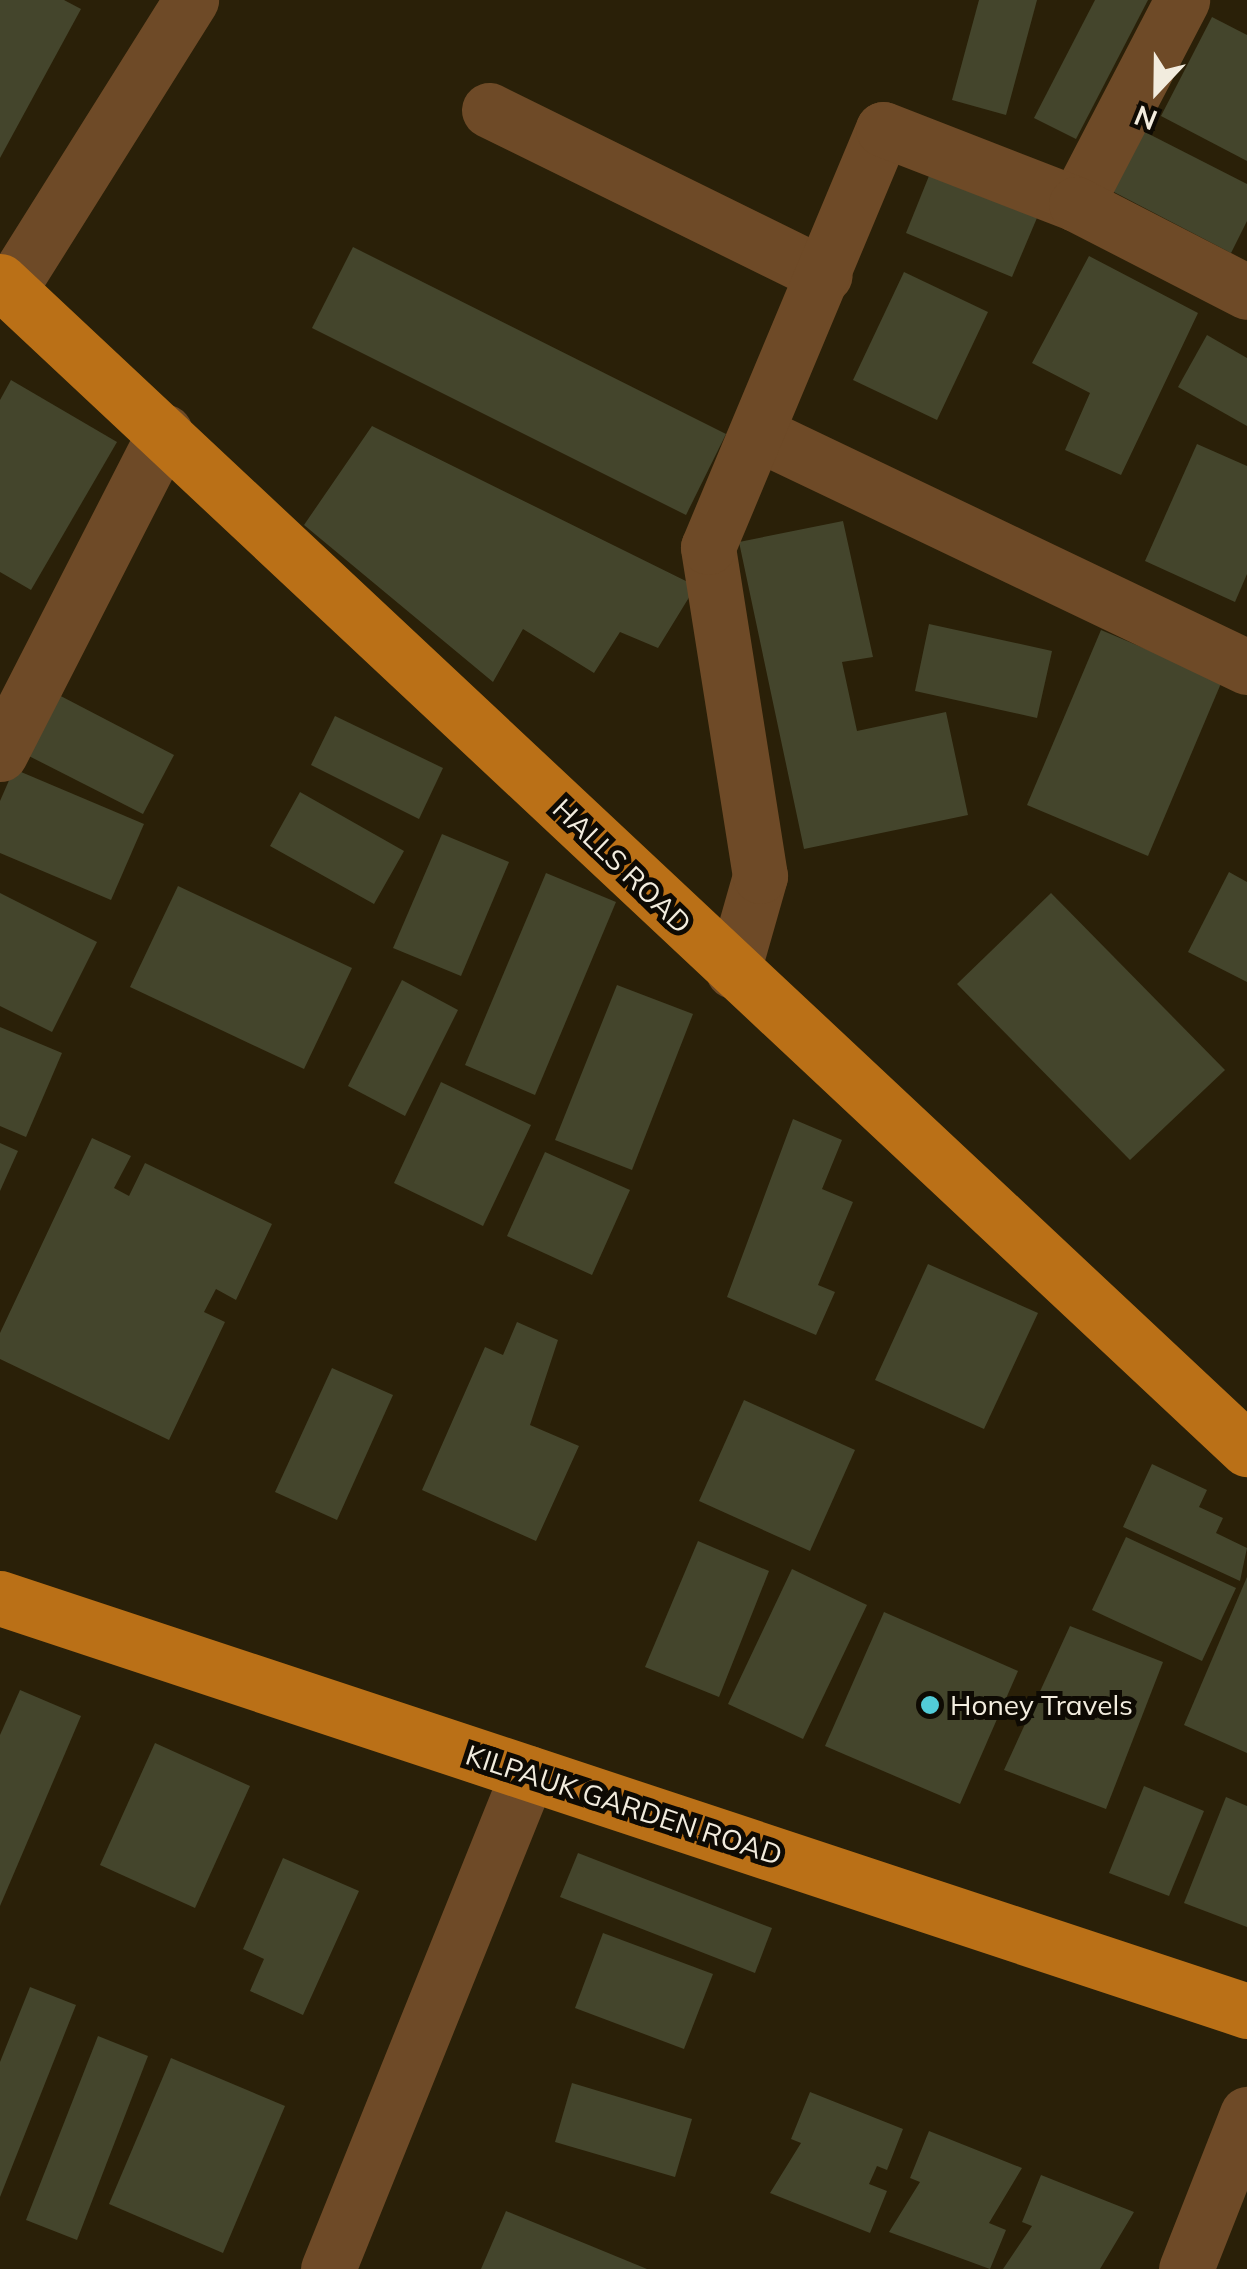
<!DOCTYPE html>
<html>
<head>
<meta charset="utf-8">
<style>
	body { margin:0 }
	#map { position:relative; width:1247px; height:2269px; overflow:hidden; background:#2a2008; font-family:Mulish,sans-serif }
	div>[style] { position:absolute }
	[style*='--x'] { left:calc(var(--x)*1px); top:calc(var(--y)*1px); width:calc(var(--w)*1px); rotate:calc(var(--a)*1deg) }
	.building>* { inset:0; background:#44452c }
	.minor>* { height:55px; margin:-27.5px; padding:0 27.5px; transform-origin:27.5px; border-radius:27.5px; background:#6e4a27 }
	.major>* { height:55px; margin:-27.5px; padding:0 27.5px; transform-origin:27.5px; border-radius:27.5px; background:#ba7017 }
	.dots>* { width:28px; height:28px; translate:-50% -50%; box-sizing:border-box; border:5px solid #0e0a03; border-radius:50% }
	span { translate:-50% -50%; white-space:nowrap; text-align:center; line-height:1.15; -webkit-text-stroke:10px #0e0a03; paint-order:stroke }
	.street-label { font-size:28px; color:#f2ecde }
	.poi-label { font-size:28px; color:#f2ecde }
	.left { translate:0 -50%; text-align:left }
	.north { position:absolute; left:1107px; top:40px; width:100px; height:100px; -webkit-text-stroke:8px #0e0a03; paint-order:stroke; rotate:202deg; font-size:28px; font-weight:700; line-height:40px; text-align:center; color:#f2ecde }
	.north::after { content:''; display:block; margin:auto; width:35px; height:45px; background:#f2ecde; clip-path:polygon(50% 0,100% 100%,50% 72%,0 100%) }
</style>
</head>
<body>
<div id="map">
	<div class="building">
		<div style="clip-path:polygon(0 0,64px 0,81px 9px,0 158px)"></div>
		<div style="clip-path:polygon(979px 0,1037px 0,1006px 115px,952px 100px)"></div>
		<div style="clip-path:polygon(1095px 0,1148px 0,1076px 139px,1034px 118px)"></div>
		<div style="clip-path:polygon(1212px 17px,1247px 35px,1247px 161px,1161px 116px)"></div>
		<div style="clip-path:polygon(1143px 131px,1247px 184px,1247px 221px,1231px 253px,1112px 191px)"></div>
		<div style="clip-path:polygon(935px 161px,1042px 206px,1012px 277px,906px 233px)"></div>
		<div style="clip-path:polygon(353px 247px,726px 434px,686px 515px,312px 328px)"></div>
		<div style="clip-path:polygon(1089px 256px,1198px 313px,1121px 475px,1065px 450px,1090px 393px,1032px 363px)"></div>
		<div style="clip-path:polygon(904px 272px,988px 312px,937px 420px,853px 380px)"></div>
		<div style="clip-path:polygon(1207px 335px,1247px 358px,1247px 426px,1178px 387px)"></div>
		<div style="clip-path:polygon(11px 380px,117px 442px,31px 590px,0 572px,0 400px)"></div>
		<div style="clip-path:polygon(372px 426px,696px 586px,658px 648px,620px 632px,594px 673px,523px 629px,493px 682px,304px 525px)"></div>
		<div style="clip-path:polygon(1197px 444px,1247px 466px,1247px 574px,1235px 602px,1145px 561px)"></div>
		<div style="clip-path:polygon(843px 521px,873px 657px,842px 662px,857px 731px,946px 712px,968px 815px,804px 849px,739px 542px)"></div>
		<div style="clip-path:polygon(929px 624px,1052px 651px,1037px 718px,915px 691px)"></div>
		<div style="clip-path:polygon(1101px 630px,1222px 681px,1148px 856px,1027px 805px)"></div>
		<div style="clip-path:polygon(53px 692px,174px 755px,143px 814px,21px 752px)"></div>
		<div style="clip-path:polygon(335px 716px,443px 768px,419px 819px,311px 765px)"></div>
		<div style="clip-path:polygon(14px 769px,144px 824px,111px 900px,0 853px,0 801px)"></div>
		<div style="clip-path:polygon(300px 792px,404px 851px,374px 904px,270px 846px)"></div>
		<div style="clip-path:polygon(442px 834px,509px 862px,461px 976px,393px 948px)"></div>
		<div style="clip-path:polygon(1229px 872px,1247px 882px,1247px 982px,1188px 952px)"></div>
		<div style="clip-path:polygon(546px 873px,616px 902px,535px 1095px,465px 1065px)"></div>
		<div style="clip-path:polygon(178px 886px,352px 968px,304px 1069px,130px 987px)"></div>
		<div style="clip-path:polygon(0 893px,97px 942px,52px 1032px,0 1006px)"></div>
		<div style="clip-path:polygon(1051px 893px,1225px 1070px,1130px 1160px,957px 984px)"></div>
		<div style="clip-path:polygon(402px 980px,458px 1010px,405px 1116px,348px 1086px)"></div>
		<div style="clip-path:polygon(617px 985px,693px 1014px,632px 1170px,555px 1140px)"></div>
		<div style="clip-path:polygon(0 1027px,62px 1053px,26px 1137px,0 1126px)"></div>
		<div style="clip-path:polygon(441px 1082px,531px 1125px,483px 1226px,394px 1183px)"></div>
		<div style="clip-path:polygon(793px 1119px,842px 1140px,822px 1189px,853px 1202px,818px 1285px,835px 1292px,816px 1335px,727px 1297px)"></div>
		<div style="clip-path:polygon(92px 1138px,131px 1156px,114px 1188px,129px 1196px,145px 1163px,272px 1224px,236px 1300px,216px 1289px,204px 1312px,225px 1322px,169px 1440px,0 1359px,0 1333px)"></div>
		<div style="clip-path:polygon(0 1143px,18px 1151px,0 1191px)"></div>
		<div style="clip-path:polygon(545px 1152px,630px 1190px,592px 1275px,507px 1236px)"></div>
		<div style="clip-path:polygon(928px 1264px,1038px 1313px,984px 1429px,875px 1380px)"></div>
		<div style="clip-path:polygon(517px 1322px,558px 1340px,530px 1425px,579px 1446px,536px 1541px,422px 1490px,485px 1347px,503px 1355px)"></div>
		<div style="clip-path:polygon(332px 1368px,393px 1395px,337px 1520px,275px 1492px)"></div>
		<div style="clip-path:polygon(744px 1400px,855px 1450px,810px 1551px,699px 1501px)"></div>
		<div style="clip-path:polygon(1152px 1464px,1207px 1490px,1199px 1507px,1223px 1518px,1216px 1533px,1247px 1548px,1240px 1581px,1123px 1527px)"></div>
		<div style="clip-path:polygon(1126px 1537px,1236px 1588px,1202px 1661px,1092px 1610px)"></div>
		<div style="clip-path:polygon(698px 1541px,769px 1571px,719px 1697px,645px 1667px)"></div>
		<div style="clip-path:polygon(792px 1569px,867px 1605px,803px 1739px,728px 1704px)"></div>
		<div style="clip-path:polygon(1247px 1577px,1247px 1753px,1184px 1725px)"></div>
		<div style="clip-path:polygon(884px 1612px,1018px 1671px,960px 1804px,825px 1746px)"></div>
		<div style="clip-path:polygon(1070px 1626px,1163px 1662px,1106px 1809px,1004px 1770px)"></div>
		<div style="clip-path:polygon(20px 1690px,81px 1716px,0 1906px,0 1735px)"></div>
		<div style="clip-path:polygon(155px 1743px,250px 1786px,195px 1908px,100px 1865px)"></div>
		<div style="clip-path:polygon(1144px 1786px,1204px 1811px,1169px 1896px,1109px 1873px)"></div>
		<div style="clip-path:polygon(1226px 1797px,1247px 1806px,1247px 1927px,1184px 1903px)"></div>
		<div style="clip-path:polygon(578px 1853px,772px 1928px,755px 1973px,560px 1897px)"></div>
		<div style="clip-path:polygon(283px 1858px,359px 1891px,303px 2015px,250px 1991px,264px 1959px,243px 1949px)"></div>
		<div style="clip-path:polygon(603px 1933px,713px 1974px,684px 2049px,575px 2008px)"></div>
		<div style="clip-path:polygon(30px 1987px,76px 2005px,0 2197px,0 2062px)"></div>
		<div style="clip-path:polygon(98px 2036px,148px 2056px,77px 2240px,26px 2220px)"></div>
		<div style="clip-path:polygon(171px 2058px,285px 2106px,223px 2253px,109px 2204px)"></div>
		<div style="clip-path:polygon(572px 2083px,692px 2119px,675px 2177px,555px 2142px)"></div>
		<div style="clip-path:polygon(810px 2092px,903px 2129px,887px 2170px,877px 2166px,869px 2184px,887px 2191px,870px 2233px,770px 2193px,801px 2143px,791px 2139px)"></div>
		<div style="clip-path:polygon(929px 2131px,1022px 2168px,989px 2223px,1006px 2230px,990px 2269px,889px 2232px,920px 2182px,910px 2178px)"></div>
		<div style="clip-path:polygon(1041px 2175px,1134px 2212px,1100px 2269px,1003px 2269px,1032px 2226px,1022px 2222px)"></div>
		<div style="clip-path:polygon(506px 2211px,647px 2269px,481px 2269px)"></div>
	</div>
	<div class="minor">
		<div style="--x:489;--y:110;--w:374;--a:26.2"></div>
		<div style="--x:1076;--y:204;--w:230;--a:-62.5"></div>
		<div style="--x:11;--y:287;--w:339;--a:-57.9"></div>
		<div style="--x:759;--y:434;--w:541;--a:25.52"></div>
		<div style="--x:0;--y:754;--w:362;--a:-62.9"></div>
		<div style="--x:733;--y:971;--w:99;--a:-74.1"></div>
		<div style="--x:760;--y:876;--w:333;--a:-99"></div>
		<div style="--x:708;--y:547;--w:453;--a:-67.3"></div>
		<div style="--x:883;--y:129;--w:207;--a:21.2"></div>
		<div style="--x:1076;--y:204;--w:192;--a:27.2"></div>
		<div style="--x:328;--y:2269;--w:535;--a:-68.04"></div>
		<div style="--x:1186;--y:2269;--w:167;--a:-68.5"></div>
	</div>
	<div class="major">
		<div style="--x:0;--y:281;--w:1709;--a:43.13"></div>
		<div style="--x:0;--y:1598;--w:1314;--a:18.32"></div>
	</div>
	<div class="dots">
		<div style="left:930px;top:1705px;background:#52cbd8"></div>
	</div>
	<div class="street-label">
		<span style="left:622px;top:866px;rotate:44deg">HALLS ROAD</span>
		<span style="left:624px;top:1805px;rotate:18deg">KILPAUK GARDEN ROAD</span>
	</div>
	<div class="poi-label">
		<span class="left" style="left:950px;top:1705px">Honey Travels</span>
	</div>
	<div class="north">N</div>
</div>
</body>
</html>
